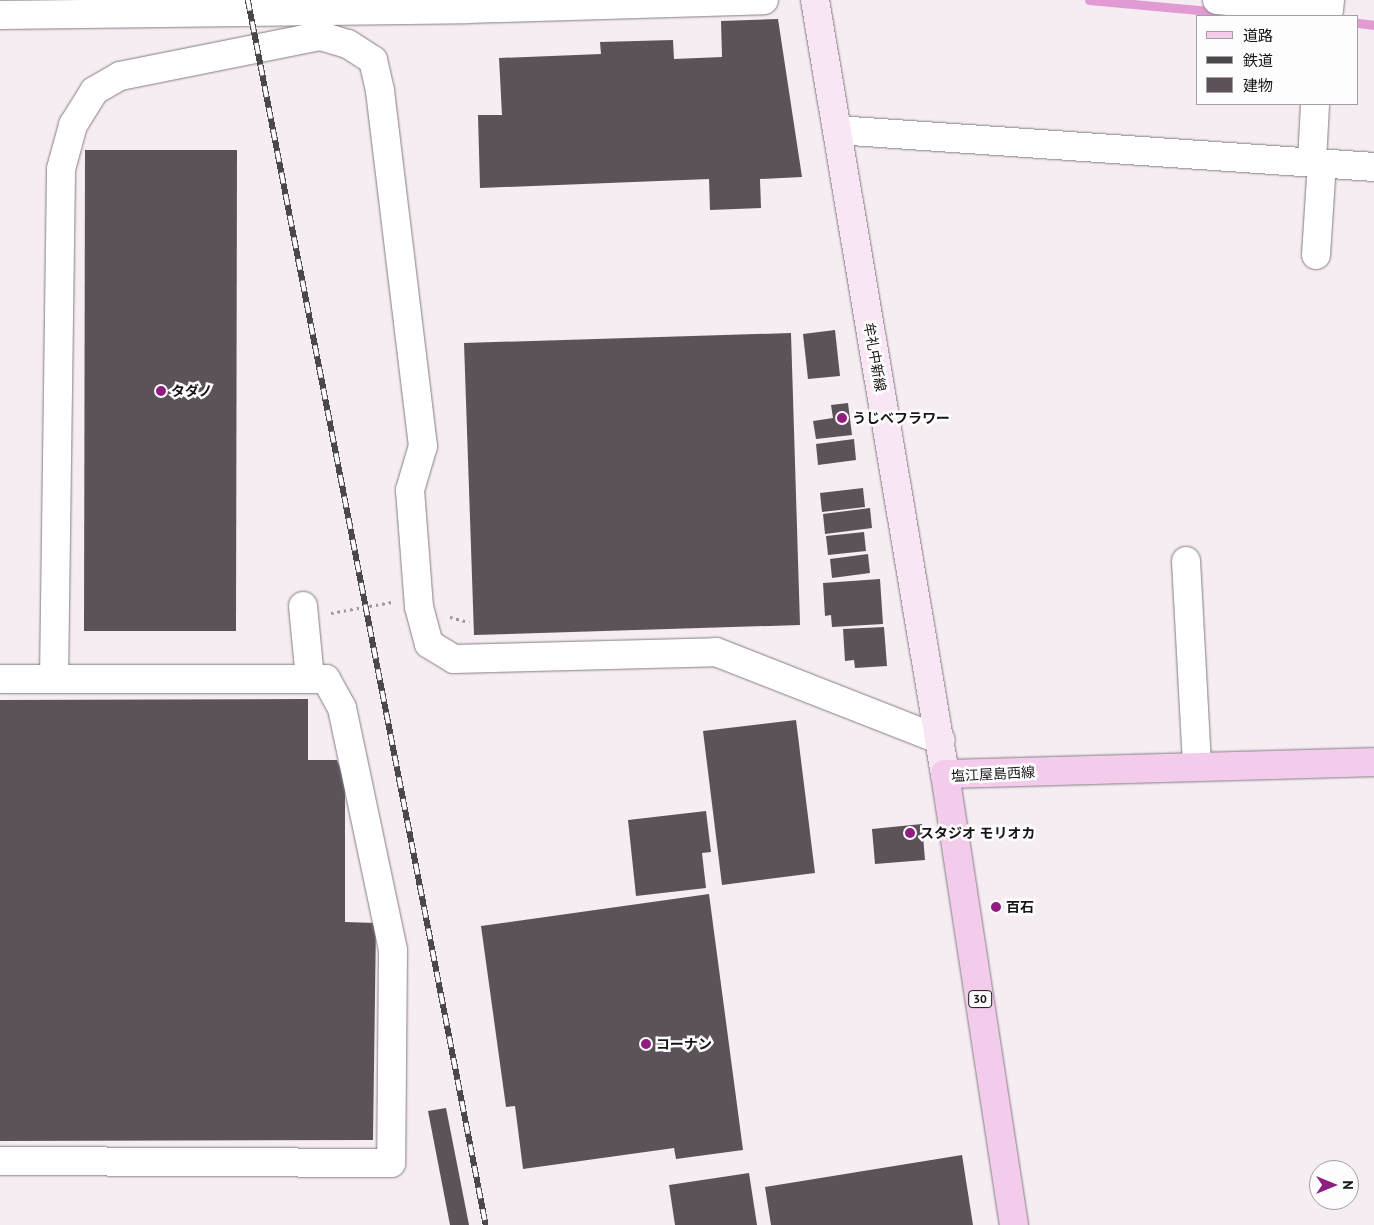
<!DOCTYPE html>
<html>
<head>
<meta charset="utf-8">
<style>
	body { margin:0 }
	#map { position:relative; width:1374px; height:1225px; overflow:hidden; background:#f6edf3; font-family:"PT Sans","Noto Sans JP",sans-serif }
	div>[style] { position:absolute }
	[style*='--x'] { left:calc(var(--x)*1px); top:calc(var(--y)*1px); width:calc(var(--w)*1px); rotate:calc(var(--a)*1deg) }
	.stream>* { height:9px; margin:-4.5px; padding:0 4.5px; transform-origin:4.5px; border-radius:4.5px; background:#e29ad3 }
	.building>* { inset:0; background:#5b5359 }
	.path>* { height:3px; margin-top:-1.5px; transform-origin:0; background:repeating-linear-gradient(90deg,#9e979c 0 2.5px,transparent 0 6.5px) }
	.roads { filter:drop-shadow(0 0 1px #857d83) drop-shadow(0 0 1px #857d83) }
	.street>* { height:28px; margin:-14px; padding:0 14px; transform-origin:14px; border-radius:14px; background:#fff }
	.secondary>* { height:28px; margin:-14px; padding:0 14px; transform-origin:14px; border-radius:14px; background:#f9e6f5 }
	.primary>* { height:28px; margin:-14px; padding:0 14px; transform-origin:14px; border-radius:14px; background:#f4cceb }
	.rail>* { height:5.5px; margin-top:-2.75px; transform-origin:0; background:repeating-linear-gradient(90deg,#fefdfe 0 11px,#4c474a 0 22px); box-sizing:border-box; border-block:1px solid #4c474a }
	.dots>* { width:14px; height:14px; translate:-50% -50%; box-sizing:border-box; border:2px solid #fefdfe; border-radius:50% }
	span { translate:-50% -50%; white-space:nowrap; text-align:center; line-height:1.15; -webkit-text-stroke:5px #fefdfe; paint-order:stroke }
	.shield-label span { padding:1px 4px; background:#fefdfe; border:1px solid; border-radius:4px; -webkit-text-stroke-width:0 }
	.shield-label { font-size:12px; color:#181517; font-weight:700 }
	.street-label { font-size:14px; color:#181517 }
	.poi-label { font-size:14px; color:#181517; font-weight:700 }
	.left { translate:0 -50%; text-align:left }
	.legend { position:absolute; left:1196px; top:15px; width:162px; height:90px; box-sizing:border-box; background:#fefdfe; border:1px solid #a2a0a2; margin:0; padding:6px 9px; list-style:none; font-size:15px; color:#181517 }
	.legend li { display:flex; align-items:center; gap:10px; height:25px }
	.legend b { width:25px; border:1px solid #a2a0a2 }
	.north { position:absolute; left:1309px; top:1160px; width:50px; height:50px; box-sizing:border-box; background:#fefdfe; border:1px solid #a2a0a2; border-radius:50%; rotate:90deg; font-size:14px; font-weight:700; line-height:20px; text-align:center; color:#181517 }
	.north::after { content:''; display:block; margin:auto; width:18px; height:22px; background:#8f1e80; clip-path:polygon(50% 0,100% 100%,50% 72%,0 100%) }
</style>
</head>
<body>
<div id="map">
	<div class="stream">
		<div style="--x:1089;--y:0;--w:132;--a:5.2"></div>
		<div style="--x:1358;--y:23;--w:16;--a:7"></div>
	</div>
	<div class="building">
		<div style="clip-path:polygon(778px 19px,802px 177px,760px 179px,761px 208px,710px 210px,709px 179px,480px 188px,478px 115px,502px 115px,499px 58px,601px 54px,600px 42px,673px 40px,674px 59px,722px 57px,721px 21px)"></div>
		<div style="clip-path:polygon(85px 150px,237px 150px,236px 631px,84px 631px)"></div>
		<div style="clip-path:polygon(835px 330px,840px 376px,808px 379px,803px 334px)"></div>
		<div style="clip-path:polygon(791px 333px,800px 625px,474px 635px,464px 343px)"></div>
		<div style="clip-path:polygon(848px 403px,852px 435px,816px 439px,813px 421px,833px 418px,831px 405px)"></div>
		<div style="clip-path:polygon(854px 439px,856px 460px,818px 465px,816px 444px)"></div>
		<div style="clip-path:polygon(863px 488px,865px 507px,822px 512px,820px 493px)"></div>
		<div style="clip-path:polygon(870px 508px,872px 528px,825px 534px,823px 514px)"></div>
		<div style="clip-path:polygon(864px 532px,866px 551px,828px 555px,826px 536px)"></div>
		<div style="clip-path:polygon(868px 554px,870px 573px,832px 578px,830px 559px)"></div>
		<div style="clip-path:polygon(880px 579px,883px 624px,832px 627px,831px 615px,825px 616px,823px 583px)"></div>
		<div style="clip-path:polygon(884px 627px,887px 666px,855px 668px,854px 660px,845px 661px,843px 629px)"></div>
		<div style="clip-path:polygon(308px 699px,308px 760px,337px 760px,345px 781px,345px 922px,376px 923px,373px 1140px,0 1141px,0 700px)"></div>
		<div style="clip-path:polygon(796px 720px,815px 873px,722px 885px,703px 731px)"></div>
		<div style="clip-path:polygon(706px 811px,711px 852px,702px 853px,706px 888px,636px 896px,628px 820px)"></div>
		<div style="clip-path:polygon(922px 824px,925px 860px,875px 864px,872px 829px)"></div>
		<div style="clip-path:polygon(709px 894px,743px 1150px,676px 1159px,674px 1148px,523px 1169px,515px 1106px,506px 1107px,481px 926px)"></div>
		<div style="clip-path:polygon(446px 1108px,469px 1225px,450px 1225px,428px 1111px)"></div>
		<div style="clip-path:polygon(962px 1155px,973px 1225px,771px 1225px,765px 1187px)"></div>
		<div style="clip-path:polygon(749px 1173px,757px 1225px,675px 1225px,669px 1185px)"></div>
	</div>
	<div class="path">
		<div style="--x:331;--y:613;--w:62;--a:-10.2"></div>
		<div style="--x:450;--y:617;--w:20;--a:15"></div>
	</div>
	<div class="roads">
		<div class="street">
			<div style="--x:1217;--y:0;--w:112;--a:5.1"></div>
			<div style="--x:1329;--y:10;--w:10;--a:-84"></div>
			<div style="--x:0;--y:15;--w:467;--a:-0.7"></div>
			<div style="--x:467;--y:9;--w:297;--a:-1.7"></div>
			<div style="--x:837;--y:130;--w:538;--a:3.94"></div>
			<div style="--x:1312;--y:162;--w:58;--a:-87"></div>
			<div style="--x:1316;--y:255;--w:92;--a:-86.3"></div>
			<div style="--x:1186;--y:561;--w:206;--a:86.9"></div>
			<div style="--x:303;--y:606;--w:73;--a:84.5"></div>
			<div style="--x:0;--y:679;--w:326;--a:0"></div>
			<div style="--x:326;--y:679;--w:33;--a:61"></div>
			<div style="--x:342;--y:708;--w:247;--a:78.1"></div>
			<div style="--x:393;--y:950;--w:213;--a:90.5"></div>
			<div style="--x:391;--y:1163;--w:391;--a:-179.7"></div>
			<div style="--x:54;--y:679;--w:510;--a:-89.21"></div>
			<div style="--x:61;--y:169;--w:46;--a:-74.7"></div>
			<div style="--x:73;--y:125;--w:40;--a:-58"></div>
			<div style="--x:94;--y:91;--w:30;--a:-30"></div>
			<div style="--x:120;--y:76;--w:205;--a:-11.3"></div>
			<div style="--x:321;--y:36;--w:28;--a:17"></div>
			<div style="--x:348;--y:44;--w:30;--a:33"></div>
			<div style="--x:373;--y:60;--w:32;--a:77"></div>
			<div style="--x:380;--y:91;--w:358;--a:83.1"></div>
			<div style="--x:423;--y:446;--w:46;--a:106.5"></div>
			<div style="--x:410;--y:490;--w:117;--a:85.6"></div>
			<div style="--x:419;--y:607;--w:38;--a:75"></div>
			<div style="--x:429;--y:644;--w:29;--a:31"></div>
			<div style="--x:454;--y:659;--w:262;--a:-1.5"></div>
			<div style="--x:716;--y:652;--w:241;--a:21.4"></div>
		</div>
		<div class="secondary">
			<div style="--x:815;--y:0;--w:785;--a:80.47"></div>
		</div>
		<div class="primary">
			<div style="--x:1014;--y:1225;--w:456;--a:-98.7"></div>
			<div style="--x:945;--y:774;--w:429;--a:-1.6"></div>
		</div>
	</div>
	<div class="rail">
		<div style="--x:248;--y:0;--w:1248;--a:79.01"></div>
	</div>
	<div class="dots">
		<div style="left:161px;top:391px;background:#8f1e80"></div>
		<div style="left:842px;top:418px;background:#8f1e80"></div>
		<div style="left:910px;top:833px;background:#8f1e80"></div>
		<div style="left:996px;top:907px;background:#8f1e80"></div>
		<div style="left:646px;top:1044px;background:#8f1e80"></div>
	</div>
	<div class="shield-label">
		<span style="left:980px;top:999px">30</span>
	</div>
	<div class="street-label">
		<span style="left:875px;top:357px;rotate:80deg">牟礼中新線</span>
		<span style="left:993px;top:774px;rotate:-3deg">塩江屋島西線</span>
	</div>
	<div class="poi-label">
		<span class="left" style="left:171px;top:391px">タダノ</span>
		<span class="left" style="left:852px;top:418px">うじべフラワー</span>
		<span class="left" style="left:920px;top:833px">スタジオ モリオカ</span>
		<span class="left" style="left:1006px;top:907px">百石</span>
		<span class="left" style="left:656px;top:1044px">コーナン</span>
	</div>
	<ul class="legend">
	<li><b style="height:6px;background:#f4cceb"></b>道路</li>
	<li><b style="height:6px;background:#4c474a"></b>鉄道</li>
	<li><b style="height:14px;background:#5b5359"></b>建物</li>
	</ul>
	<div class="north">N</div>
</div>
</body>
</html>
